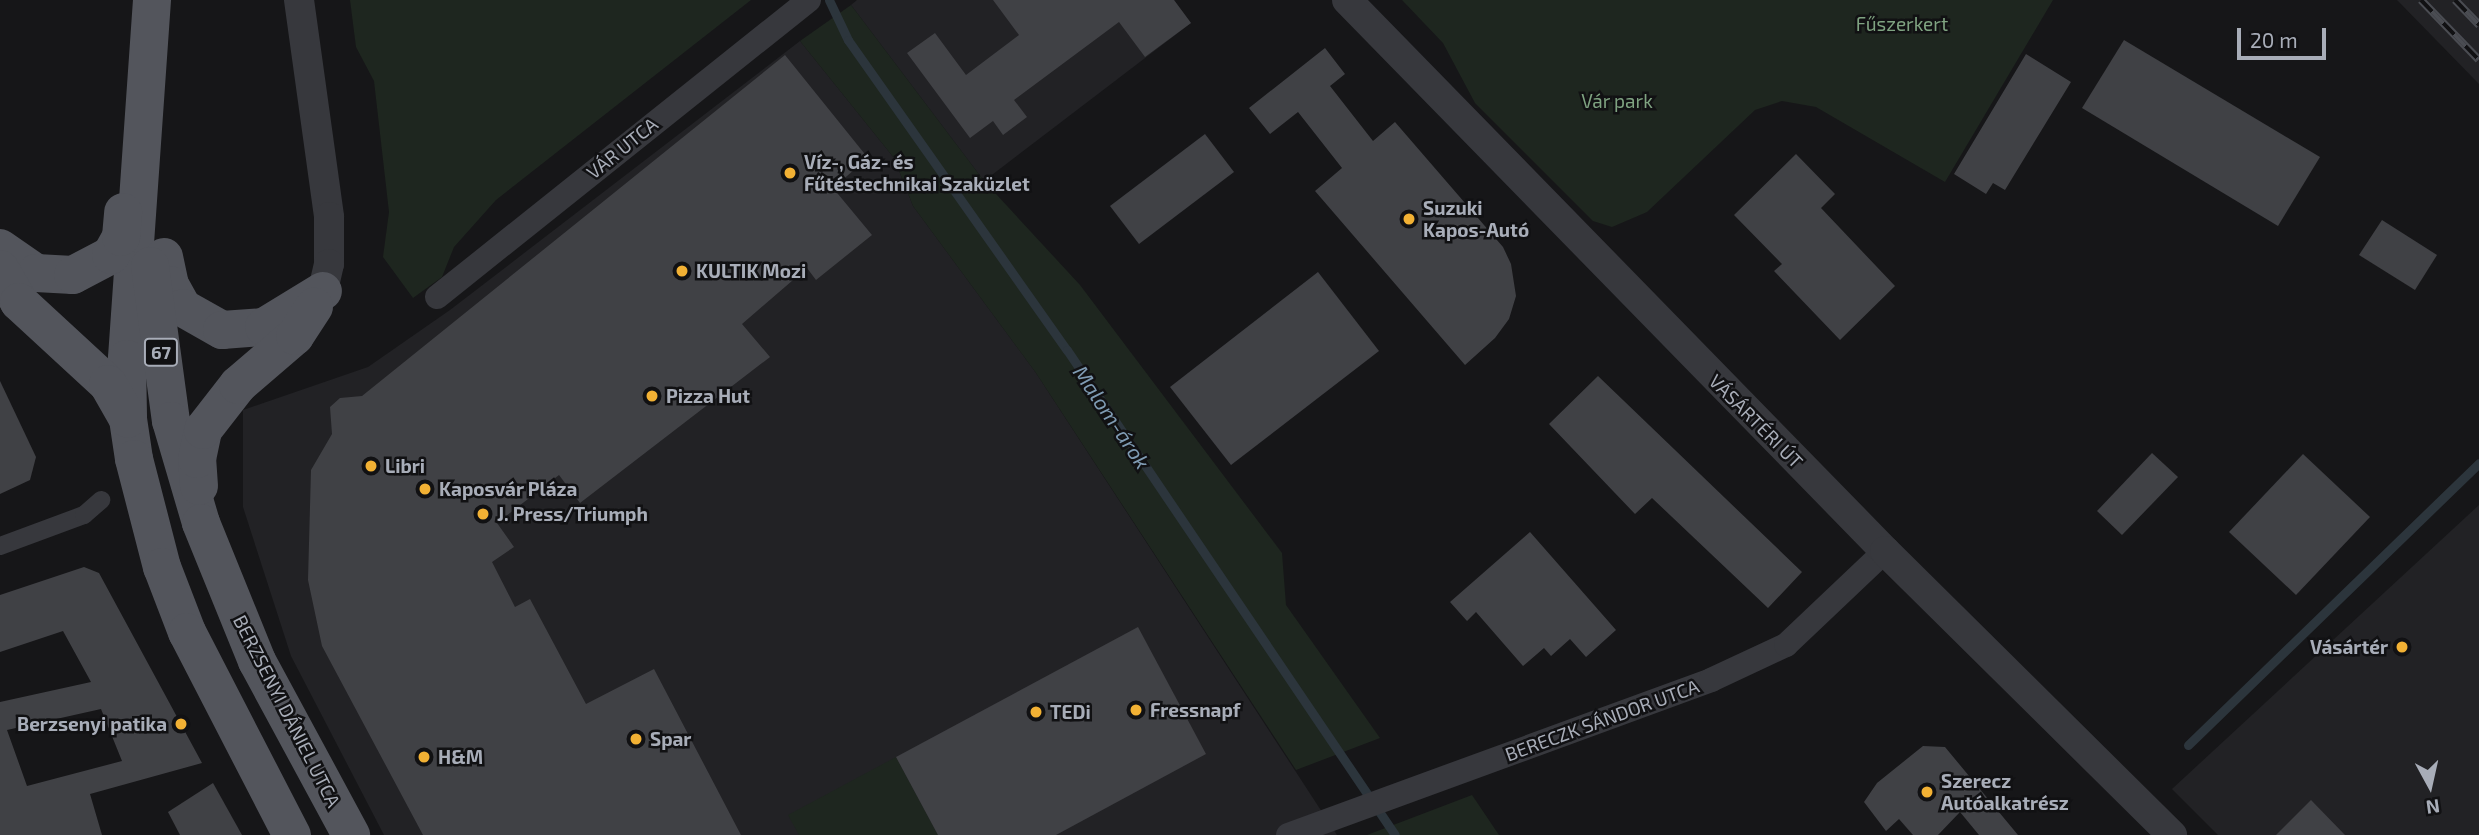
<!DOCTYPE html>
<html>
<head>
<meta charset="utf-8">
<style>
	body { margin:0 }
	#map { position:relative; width:2479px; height:835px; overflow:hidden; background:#161618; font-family:"Exo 2",sans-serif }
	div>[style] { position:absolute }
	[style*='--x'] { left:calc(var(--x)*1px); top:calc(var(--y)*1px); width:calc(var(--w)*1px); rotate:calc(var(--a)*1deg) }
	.built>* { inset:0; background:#222225 }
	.green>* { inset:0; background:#1e261f }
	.stream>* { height:9px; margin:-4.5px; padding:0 4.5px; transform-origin:4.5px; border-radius:4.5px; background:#2c353c }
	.building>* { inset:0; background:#404145 }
	.pedestrian>* { height:18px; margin:-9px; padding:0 9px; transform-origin:9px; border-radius:9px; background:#37383d }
	.minor>* { height:24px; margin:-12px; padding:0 12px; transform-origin:12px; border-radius:12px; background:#37383d }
	.tertiary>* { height:30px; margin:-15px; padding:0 15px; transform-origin:15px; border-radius:15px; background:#37383d }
	.primary>* { height:38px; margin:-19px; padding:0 19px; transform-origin:19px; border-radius:19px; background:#53555c }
	.rail>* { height:8px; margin-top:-4px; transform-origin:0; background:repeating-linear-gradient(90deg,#111113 0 16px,#4a4c52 0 32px); box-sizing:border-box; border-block:2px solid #4a4c52 }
	.dots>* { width:19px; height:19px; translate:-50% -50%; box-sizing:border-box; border:4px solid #111113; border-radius:50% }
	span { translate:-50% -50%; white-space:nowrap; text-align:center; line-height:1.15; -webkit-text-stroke:5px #111113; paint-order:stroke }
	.shield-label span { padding:2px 5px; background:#111113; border:2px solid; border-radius:5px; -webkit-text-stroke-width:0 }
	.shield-label { font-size:18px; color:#a8adb8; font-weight:700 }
	.park-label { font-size:19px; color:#7fa381 }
	.street-label { font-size:19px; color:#a8adb8 }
	.poi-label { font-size:19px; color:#a8adb8; font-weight:700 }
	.left { translate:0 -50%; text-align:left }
	.right { translate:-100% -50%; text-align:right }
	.water-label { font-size:21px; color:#7f9bb3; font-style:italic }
	.north { position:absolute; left:2395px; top:751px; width:70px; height:70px; -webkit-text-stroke:5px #111113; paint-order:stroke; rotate:172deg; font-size:19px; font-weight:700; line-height:28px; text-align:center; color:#a8adb8 }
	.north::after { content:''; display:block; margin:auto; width:24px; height:32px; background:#a8adb8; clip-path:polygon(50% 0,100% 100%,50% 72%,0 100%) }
	.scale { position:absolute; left:2237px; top:28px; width:89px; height:32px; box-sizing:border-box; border:4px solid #a8adb8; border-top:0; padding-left:9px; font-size:21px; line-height:24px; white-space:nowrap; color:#a8adb8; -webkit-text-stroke:5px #111113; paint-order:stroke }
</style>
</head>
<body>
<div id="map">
	<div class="built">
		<div style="clip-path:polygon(857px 0,1174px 0,1191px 23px,984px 181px,851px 5px)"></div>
		<div style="clip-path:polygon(2397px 0,2479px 0,2479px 84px)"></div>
		<div style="clip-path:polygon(800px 41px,894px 158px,913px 206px,1036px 373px,1337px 835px,384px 835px,291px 656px,243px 507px,243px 410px,368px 367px,450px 310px)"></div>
		<div style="clip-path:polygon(2479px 505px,2479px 835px,2218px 835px,2172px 789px)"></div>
	</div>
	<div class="green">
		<div style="clip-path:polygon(350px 0,751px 0,496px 200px,454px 247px,442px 277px,413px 298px,383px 257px,389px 212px,374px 81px,356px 47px)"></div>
		<div style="clip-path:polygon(1402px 0,2053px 0,1945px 182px,1816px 107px,1782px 101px,1755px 110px,1647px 212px,1612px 227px,1593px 221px,1475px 103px,1443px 43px)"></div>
		<div style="clip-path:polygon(851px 5px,984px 181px,1080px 285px,1282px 553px,1286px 605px,1380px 738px,1296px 770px,1036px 373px,913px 206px,894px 158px,800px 41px)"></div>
		<div style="clip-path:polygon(896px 757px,938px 835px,799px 835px,788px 815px)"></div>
		<div style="clip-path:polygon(1472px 795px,1499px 835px,1367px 835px)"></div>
	</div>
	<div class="stream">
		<div style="--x:829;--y:0;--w:44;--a:64.6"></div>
		<div style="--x:848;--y:40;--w:380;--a:54.8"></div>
		<div style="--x:1067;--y:350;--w:585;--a:55.93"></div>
		<div style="--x:2188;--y:745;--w:405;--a:-44.1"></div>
	</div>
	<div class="building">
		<div style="clip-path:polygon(993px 0,1174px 0,1191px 23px,1145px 57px,1119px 22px,1014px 100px,1027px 117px,1003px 135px,993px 121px,970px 138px,907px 53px,935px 33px,966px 75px,1019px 35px)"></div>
		<div style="clip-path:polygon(2124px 40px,2320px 157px,2278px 226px,2082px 108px)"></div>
		<div style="clip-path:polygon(1325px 48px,1345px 74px,1330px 86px,1373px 141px,1395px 122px,1503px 247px,1511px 264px,1516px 296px,1509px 319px,1495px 338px,1465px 365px,1315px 191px,1342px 168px,1298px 112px,1270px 134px,1249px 108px)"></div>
		<div style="clip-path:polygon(2026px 54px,2071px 82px,2005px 190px,1993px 183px,1986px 194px,1954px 174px)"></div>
		<div style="clip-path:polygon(785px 55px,868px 158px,833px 188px,872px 235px,816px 280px,807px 268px,742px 324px,770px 357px,580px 503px,559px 475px,497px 523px,514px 547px,492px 562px,515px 607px,530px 599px,586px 704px,654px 669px,741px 835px,423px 835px,322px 646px,308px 580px,311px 470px,332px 434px,330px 407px,340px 398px,362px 396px)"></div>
		<div style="clip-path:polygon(1205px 134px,1234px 172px,1139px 244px,1110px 206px)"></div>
		<div style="clip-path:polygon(1796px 154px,1835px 194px,1821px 208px,1895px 286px,1840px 340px,1774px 271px,1782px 264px,1734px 215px)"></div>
		<div style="clip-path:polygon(2382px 220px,2437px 255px,2415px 290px,2359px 255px)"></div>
		<div style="clip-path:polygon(1318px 272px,1379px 351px,1231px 465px,1170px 387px)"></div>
		<div style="clip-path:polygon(1598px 376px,1802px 572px,1768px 608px,1652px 498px,1635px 514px,1549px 424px)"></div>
		<div style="clip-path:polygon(0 381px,36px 457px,30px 480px,0 494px)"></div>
		<div style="clip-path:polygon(2152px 453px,2178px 477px,2122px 535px,2097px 511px)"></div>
		<div style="clip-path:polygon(2303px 454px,2370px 517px,2296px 595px,2229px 532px)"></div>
		<div style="clip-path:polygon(1530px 532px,1616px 630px,1586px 657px,1570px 639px,1551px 656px,1544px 648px,1523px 666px,1476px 612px,1467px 621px,1450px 602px)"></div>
		<div style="clip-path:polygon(evenodd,84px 567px,99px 573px,202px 763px,90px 794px,102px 835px,0 835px,0 702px,91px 682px,63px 631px,0 652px,0 595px,84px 567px,101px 709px,122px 761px,27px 786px,7px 730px,101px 709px)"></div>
		<div style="clip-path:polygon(1138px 627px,1206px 754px,1056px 835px,938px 835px,896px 757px)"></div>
		<div style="clip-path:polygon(1923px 746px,1945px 747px,2018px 835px,1979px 835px,1960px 812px,1938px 835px,1913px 835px,1899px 819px,1886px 831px,1864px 802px,1877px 783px)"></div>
		<div style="clip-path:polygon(213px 783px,242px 835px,180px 835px,168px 812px)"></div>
		<div style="clip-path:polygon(2311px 800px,2345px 835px,2276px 835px)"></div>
	</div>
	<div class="pedestrian">
		<div style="--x:0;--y:546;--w:90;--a:-20.3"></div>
		<div style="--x:84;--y:515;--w:23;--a:-41"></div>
	</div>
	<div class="minor">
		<div style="--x:437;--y:297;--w:476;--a:-38.6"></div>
		<div style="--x:1288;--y:835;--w:451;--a:-20.1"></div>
		<div style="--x:1711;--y:680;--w:83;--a:-25"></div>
		<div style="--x:1786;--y:645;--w:137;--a:-43.5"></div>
	</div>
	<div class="tertiary">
		<div style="--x:299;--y:0;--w:219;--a:82.1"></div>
		<div style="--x:329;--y:217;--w:47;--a:90"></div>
		<div style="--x:329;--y:264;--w:28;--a:103"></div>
		<div style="--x:1347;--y:0;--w:770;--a:45.68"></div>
		<div style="--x:1885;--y:551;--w:404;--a:44.7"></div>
	</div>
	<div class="primary">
		<div style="--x:152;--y:0;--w:360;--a:94"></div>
		<div style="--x:127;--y:359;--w:60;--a:89"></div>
		<div style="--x:128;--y:419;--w:40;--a:81.5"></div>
		<div style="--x:134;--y:459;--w:112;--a:75.5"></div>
		<div style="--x:162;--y:567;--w:70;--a:69"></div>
		<div style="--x:187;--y:632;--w:229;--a:62.7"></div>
		<div style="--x:0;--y:248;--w:44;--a:34.8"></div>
		<div style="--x:36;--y:273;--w:37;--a:3"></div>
		<div style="--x:73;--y:275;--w:43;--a:-27.8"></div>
		<div style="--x:111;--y:255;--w:21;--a:-61"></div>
		<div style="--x:121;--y:237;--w:25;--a:-85"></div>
		<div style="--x:164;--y:257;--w:29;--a:78"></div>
		<div style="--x:170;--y:285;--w:26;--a:61"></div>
		<div style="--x:183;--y:308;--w:45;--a:29.4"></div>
		<div style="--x:222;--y:330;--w:42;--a:-4.1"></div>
		<div style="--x:264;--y:327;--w:69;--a:-31.4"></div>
		<div style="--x:150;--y:266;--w:156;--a:82.3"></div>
		<div style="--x:171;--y:421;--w:106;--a:73.6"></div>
		<div style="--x:201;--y:523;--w:149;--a:67.9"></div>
		<div style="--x:257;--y:661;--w:198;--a:61.6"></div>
		<div style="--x:0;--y:269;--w:38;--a:60"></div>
		<div style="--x:19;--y:302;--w:121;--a:42.7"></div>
		<div style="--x:108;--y:384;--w:40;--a:60.3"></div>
		<div style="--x:199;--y:486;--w:27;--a:-94"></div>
		<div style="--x:197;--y:459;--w:30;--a:-78"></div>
		<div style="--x:203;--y:430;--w:57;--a:-52.1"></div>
		<div style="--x:238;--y:385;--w:75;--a:-40.7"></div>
		<div style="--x:295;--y:336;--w:35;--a:-57"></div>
	</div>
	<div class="rail">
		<div style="--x:2421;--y:0;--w:83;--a:46"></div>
		<div style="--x:2455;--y:0;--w:35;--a:46"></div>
	</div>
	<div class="dots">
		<div style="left:790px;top:173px;background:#f2b134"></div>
		<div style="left:1409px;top:219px;background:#f2b134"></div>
		<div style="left:682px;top:271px;background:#f2b134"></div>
		<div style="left:652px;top:396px;background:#f2b134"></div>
		<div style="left:371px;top:466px;background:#f2b134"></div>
		<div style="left:425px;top:489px;background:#f2b134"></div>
		<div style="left:483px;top:514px;background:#f2b134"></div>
		<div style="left:2402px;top:647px;background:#f2b134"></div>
		<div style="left:1136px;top:710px;background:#f2b134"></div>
		<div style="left:1036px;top:712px;background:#f2b134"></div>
		<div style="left:181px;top:724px;background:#f2b134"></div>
		<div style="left:636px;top:739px;background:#f2b134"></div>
		<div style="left:424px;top:757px;background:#f2b134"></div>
		<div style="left:1927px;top:792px;background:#f2b134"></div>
	</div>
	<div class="shield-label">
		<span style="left:161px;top:352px">67</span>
	</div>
	<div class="park-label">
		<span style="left:1902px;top:24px">Fűszerkert</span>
		<span style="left:1617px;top:101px">Vár park</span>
	</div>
	<div class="street-label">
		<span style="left:622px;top:148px;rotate:-39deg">VÁR UTCA</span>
		<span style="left:1756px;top:421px;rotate:45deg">VÁSÁRTÉRI ÚT</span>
		<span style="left:287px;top:711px;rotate:63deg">BERZSENYI DÁNIEL UTCA</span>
		<span style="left:1602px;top:720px;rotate:-20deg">BERECZK SÁNDOR UTCA</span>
	</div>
	<div class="poi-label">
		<span class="left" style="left:804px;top:173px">Víz-, Gáz- és<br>Fűtéstechnikai Szaküzlet</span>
		<span class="left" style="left:1423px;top:219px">Suzuki<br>Kapos-Autó</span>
		<span class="left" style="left:696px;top:271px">KULTIK Mozi</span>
		<span class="left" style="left:666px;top:396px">Pizza Hut</span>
		<span class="left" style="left:385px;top:466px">Libri</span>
		<span class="left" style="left:439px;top:489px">Kaposvár Pláza</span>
		<span class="left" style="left:497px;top:514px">J. Press/Triumph</span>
		<span class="right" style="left:2388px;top:647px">Vásártér</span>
		<span class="left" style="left:1150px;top:710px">Fressnapf</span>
		<span class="left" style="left:1050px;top:712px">TEDi</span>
		<span class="right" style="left:167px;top:724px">Berzsenyi patika</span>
		<span class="left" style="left:650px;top:739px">Spar</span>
		<span class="left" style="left:438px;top:757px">H&amp;M</span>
		<span class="left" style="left:1941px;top:792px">Szerecz<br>Autóalkatrész</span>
	</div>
	<div class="water-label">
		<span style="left:1112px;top:417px;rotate:56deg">Malom-árok</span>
	</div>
	<div class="north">N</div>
	<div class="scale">20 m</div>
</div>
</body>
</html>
